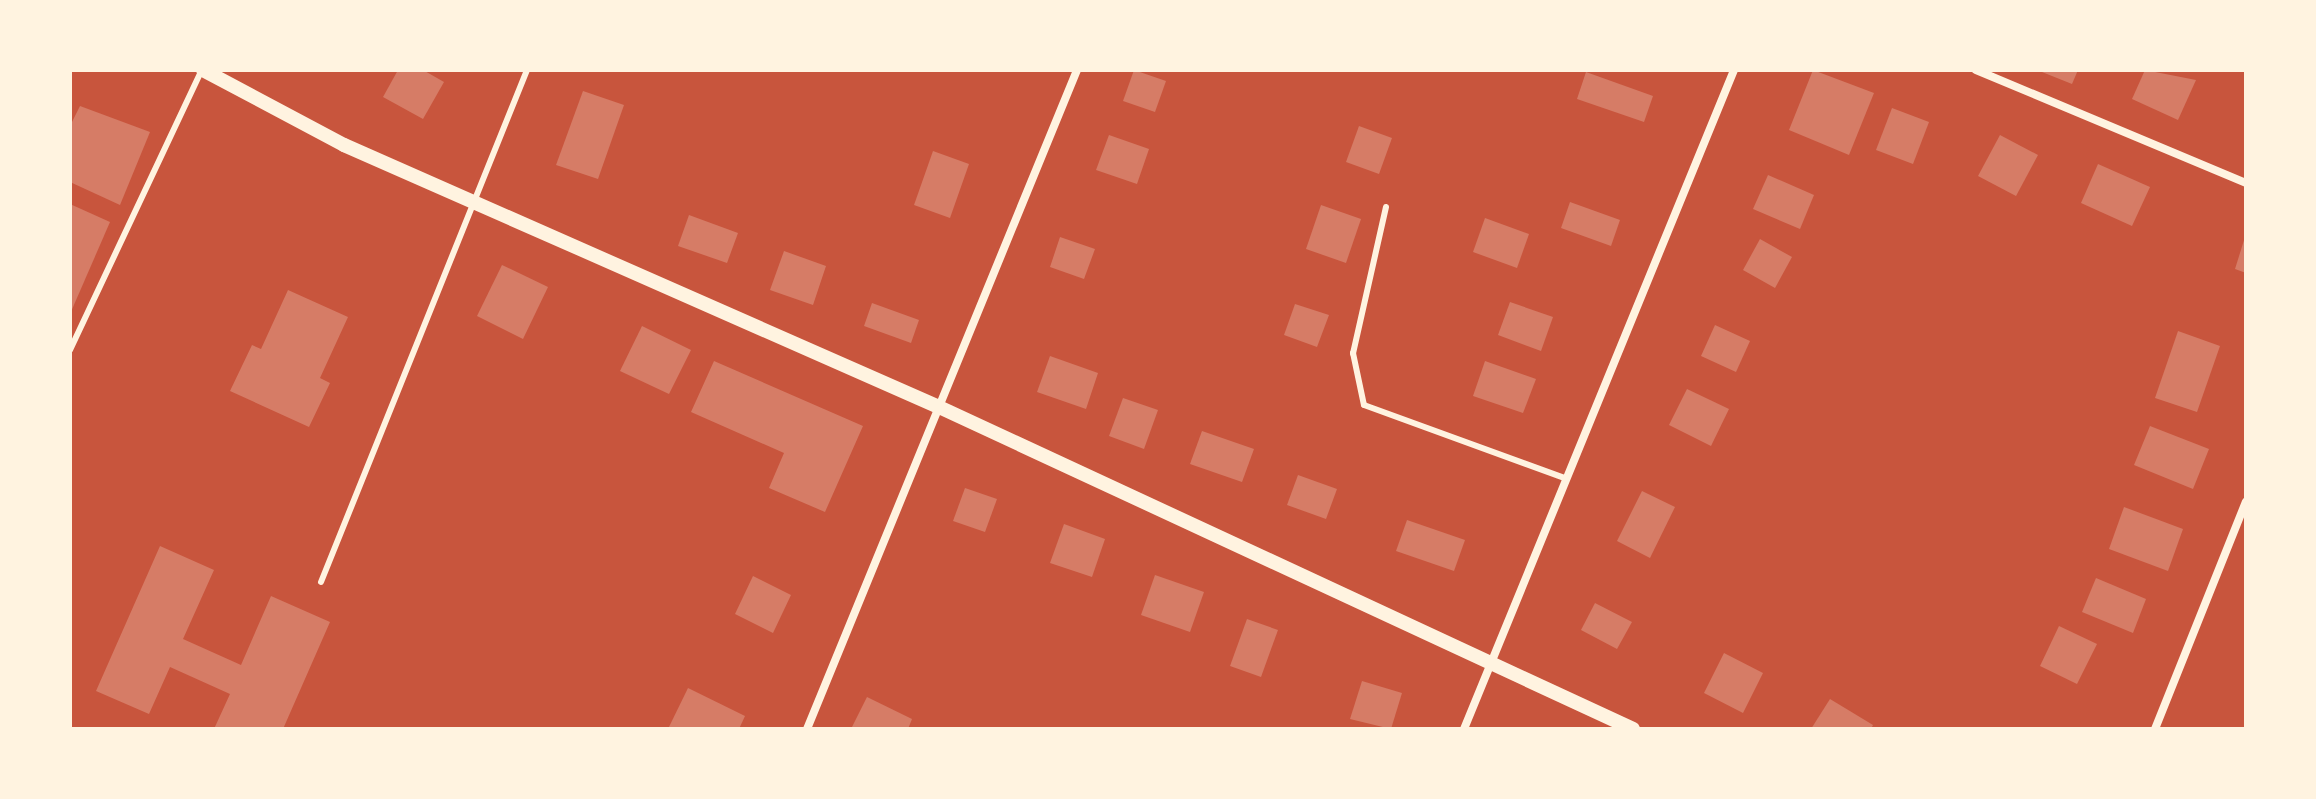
<!DOCTYPE html>
<html>
<head>
<meta charset="utf-8">
<style>
	body { margin:0 }
	#map { position:relative; width:2316px; height:799px; overflow:hidden; background:#c8553d; font-family:"Noto Sans",sans-serif }
	div>[style] { position:absolute }
	[style*='--x'] { left:calc(var(--x)*1px); top:calc(var(--y)*1px); width:calc(var(--w)*1px); rotate:calc(var(--a)*1deg) }
	.building>* { inset:0; background:#d67c66 }
	.service>* { height:6px; margin:-3px; padding:0 3px; transform-origin:3px; border-radius:3px; background:#fff3e0 }
	.minor>* { height:8px; margin:-4px; padding:0 4px; transform-origin:4px; border-radius:4px; background:#fff3e0 }
	.tertiary>* { height:14px; margin:-7px; padding:0 7px; transform-origin:7px; border-radius:7px; background:#fff3e0 }
	span { translate:-50% -50%; white-space:nowrap; text-align:center; line-height:1.15; -webkit-text-stroke:6px #fff3e0; paint-order:stroke }
	.frame { position:absolute; inset:0; border:72px solid #fff3e0; pointer-events:none }
</style>
</head>
<body>
<div id="map">
	<div class="building">
		<div style="clip-path:polygon(398px 70px,423px 70px,444px 82px,423px 119px,383px 97px)"></div>
		<div style="clip-path:polygon(1134px 70px,1166px 81px,1155px 112px,1123px 101px)"></div>
		<div style="clip-path:polygon(1813px 70px,1874px 93px,1849px 155px,1789px 130px)"></div>
		<div style="clip-path:polygon(2037px 70px,2078px 70px,2072px 84px)"></div>
		<div style="clip-path:polygon(2145px 70px,2196px 80px,2178px 120px,2132px 99px)"></div>
		<div style="clip-path:polygon(1586px 72px,1653px 96px,1644px 122px,1577px 99px)"></div>
		<div style="clip-path:polygon(583px 91px,624px 105px,598px 179px,556px 165px)"></div>
		<div style="clip-path:polygon(80px 106px,150px 132px,120px 205px,70px 182px,70px 126px)"></div>
		<div style="clip-path:polygon(1892px 108px,1929px 122px,1913px 164px,1876px 150px)"></div>
		<div style="clip-path:polygon(1359px 126px,1392px 138px,1379px 174px,1346px 162px)"></div>
		<div style="clip-path:polygon(1109px 135px,1149px 149px,1137px 184px,1096px 170px)"></div>
		<div style="clip-path:polygon(2000px 135px,2038px 155px,2016px 196px,1978px 176px)"></div>
		<div style="clip-path:polygon(933px 151px,969px 164px,950px 218px,914px 205px)"></div>
		<div style="clip-path:polygon(2098px 164px,2150px 187px,2132px 226px,2081px 203px)"></div>
		<div style="clip-path:polygon(1768px 175px,1814px 195px,1800px 229px,1753px 209px)"></div>
		<div style="clip-path:polygon(1570px 202px,1620px 220px,1611px 246px,1561px 228px)"></div>
		<div style="clip-path:polygon(70px 204px,110px 222px,70px 314px)"></div>
		<div style="clip-path:polygon(1321px 205px,1361px 219px,1346px 263px,1306px 249px)"></div>
		<div style="clip-path:polygon(689px 215px,738px 233px,727px 263px,678px 246px)"></div>
		<div style="clip-path:polygon(1485px 218px,1529px 234px,1517px 268px,1473px 252px)"></div>
		<div style="clip-path:polygon(1060px 237px,1095px 249px,1084px 279px,1050px 267px)"></div>
		<div style="clip-path:polygon(2245px 237px,2246px 237px,2246px 273px,2235px 269px)"></div>
		<div style="clip-path:polygon(1760px 239px,1792px 257px,1775px 288px,1743px 270px)"></div>
		<div style="clip-path:polygon(784px 251px,826px 266px,813px 305px,770px 290px)"></div>
		<div style="clip-path:polygon(502px 265px,548px 287px,523px 339px,477px 316px)"></div>
		<div style="clip-path:polygon(288px 290px,348px 317px,320px 378px,330px 383px,309px 427px,230px 391px,252px 345px,261px 349px)"></div>
		<div style="clip-path:polygon(1510px 302px,1553px 317px,1541px 351px,1498px 335px)"></div>
		<div style="clip-path:polygon(872px 303px,919px 320px,911px 343px,864px 326px)"></div>
		<div style="clip-path:polygon(1295px 304px,1329px 315px,1317px 347px,1284px 335px)"></div>
		<div style="clip-path:polygon(1715px 325px,1750px 341px,1736px 372px,1701px 356px)"></div>
		<div style="clip-path:polygon(642px 326px,691px 350px,669px 394px,620px 371px)"></div>
		<div style="clip-path:polygon(2178px 331px,2220px 346px,2197px 412px,2155px 398px)"></div>
		<div style="clip-path:polygon(1050px 356px,1098px 373px,1086px 409px,1037px 392px)"></div>
		<div style="clip-path:polygon(714px 361px,863px 426px,825px 512px,769px 488px,784px 453px,691px 412px)"></div>
		<div style="clip-path:polygon(1485px 361px,1536px 379px,1523px 413px,1473px 396px)"></div>
		<div style="clip-path:polygon(1687px 389px,1729px 409px,1711px 446px,1669px 425px)"></div>
		<div style="clip-path:polygon(1123px 398px,1158px 410px,1144px 449px,1109px 436px)"></div>
		<div style="clip-path:polygon(2150px 426px,2209px 449px,2193px 489px,2134px 465px)"></div>
		<div style="clip-path:polygon(1202px 431px,1254px 449px,1242px 482px,1190px 464px)"></div>
		<div style="clip-path:polygon(1298px 475px,1337px 489px,1326px 519px,1287px 505px)"></div>
		<div style="clip-path:polygon(965px 488px,997px 499px,985px 532px,953px 521px)"></div>
		<div style="clip-path:polygon(1642px 491px,1675px 507px,1650px 558px,1617px 541px)"></div>
		<div style="clip-path:polygon(2124px 507px,2183px 529px,2168px 571px,2109px 549px)"></div>
		<div style="clip-path:polygon(1407px 520px,1465px 540px,1454px 571px,1396px 551px)"></div>
		<div style="clip-path:polygon(1064px 524px,1105px 539px,1092px 577px,1050px 563px)"></div>
		<div style="clip-path:polygon(160px 546px,214px 570px,183px 639px,241px 665px,271px 596px,330px 622px,283px 729px,214px 729px,230px 694px,170px 667px,149px 714px,96px 691px)"></div>
		<div style="clip-path:polygon(1155px 575px,1204px 592px,1190px 632px,1141px 615px)"></div>
		<div style="clip-path:polygon(753px 576px,791px 595px,773px 633px,735px 614px)"></div>
		<div style="clip-path:polygon(2096px 578px,2146px 599px,2133px 633px,2082px 612px)"></div>
		<div style="clip-path:polygon(1595px 603px,1632px 622px,1617px 649px,1581px 630px)"></div>
		<div style="clip-path:polygon(1247px 619px,1278px 630px,1261px 677px,1230px 666px)"></div>
		<div style="clip-path:polygon(2059px 626px,2097px 644px,2077px 684px,2040px 666px)"></div>
		<div style="clip-path:polygon(1724px 653px,1763px 673px,1743px 713px,1704px 693px)"></div>
		<div style="clip-path:polygon(1362px 681px,1402px 693px,1391px 729px,1350px 719px)"></div>
		<div style="clip-path:polygon(688px 688px,745px 716px,739px 729px,668px 729px)"></div>
		<div style="clip-path:polygon(867px 697px,912px 719px,908px 729px,851px 729px)"></div>
		<div style="clip-path:polygon(1830px 699px,1873px 725px,1871px 729px,1811px 729px)"></div>
	</div>
	<div class="service">
		<div style="--x:1386;--y:207;--w:150;--a:102.7"></div>
		<div style="--x:1353;--y:353;--w:53;--a:78.1"></div>
		<div style="--x:1364;--y:405;--w:216;--a:20"></div>
		<div style="--x:70;--y:350;--w:308;--a:-64.8"></div>
		<div style="--x:321;--y:582;--w:552;--a:-68.08"></div>
	</div>
	<div class="minor">
		<div style="--x:1976;--y:70;--w:293;--a:22.7"></div>
		<div style="--x:807;--y:729;--w:712;--a:-67.72"></div>
		<div style="--x:1464;--y:729;--w:712;--a:-67.72"></div>
		<div style="--x:2155;--y:729;--w:245;--a:-68.2"></div>
	</div>
	<div class="tertiary">
		<div style="--x:203;--y:70;--w:160;--a:28"></div>
		<div style="--x:344;--y:145;--w:650;--a:23.77"></div>
		<div style="--x:939;--y:407;--w:765;--a:24.89"></div>
	</div>
	<div class="frame"></div>
</div>
</body>
</html>
